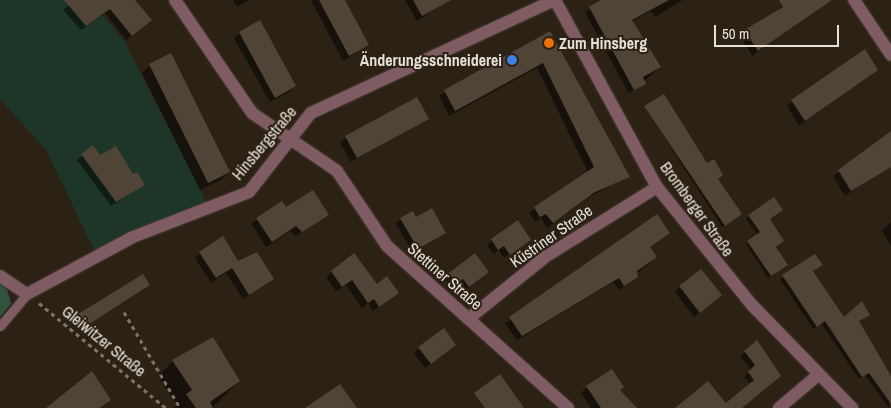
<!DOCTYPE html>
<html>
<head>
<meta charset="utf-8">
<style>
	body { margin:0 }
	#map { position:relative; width:891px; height:408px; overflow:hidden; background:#2c2115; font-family:"Archivo Narrow",sans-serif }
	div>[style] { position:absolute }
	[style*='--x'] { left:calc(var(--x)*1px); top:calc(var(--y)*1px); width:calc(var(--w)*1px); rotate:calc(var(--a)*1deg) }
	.green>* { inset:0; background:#1d3627 }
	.forest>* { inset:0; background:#32513e }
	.shadow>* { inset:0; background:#0007 }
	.building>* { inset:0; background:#504436 }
	.path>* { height:3px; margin-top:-1.5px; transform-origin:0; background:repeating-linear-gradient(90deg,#7c7369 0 4px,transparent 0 8px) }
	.roads { filter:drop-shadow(0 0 1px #463c30) drop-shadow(0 0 1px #463c30) }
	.service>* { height:9px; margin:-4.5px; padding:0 4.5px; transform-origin:4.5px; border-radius:4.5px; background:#7f5b63 }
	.minor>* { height:12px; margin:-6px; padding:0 6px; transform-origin:6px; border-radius:6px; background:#7f5b63 }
	.dots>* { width:14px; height:14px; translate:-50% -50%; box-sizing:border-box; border:2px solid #2c2115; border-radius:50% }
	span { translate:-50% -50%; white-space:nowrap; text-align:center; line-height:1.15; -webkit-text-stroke:4px #2c2115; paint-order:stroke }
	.poi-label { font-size:16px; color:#e7e0d8; font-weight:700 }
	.left { translate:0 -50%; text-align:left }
	.right { translate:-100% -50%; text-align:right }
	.street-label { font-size:16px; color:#e7e0d8 }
	.scale { position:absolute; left:714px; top:25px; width:125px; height:22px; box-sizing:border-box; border:2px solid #e7e0d8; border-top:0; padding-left:6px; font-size:15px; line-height:18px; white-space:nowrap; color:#e7e0d8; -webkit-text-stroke:4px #2c2115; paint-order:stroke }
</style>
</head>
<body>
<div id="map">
	<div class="green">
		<div style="clip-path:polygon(0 0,89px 0,123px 39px,209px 207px,97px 256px,46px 150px,0 99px)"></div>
	</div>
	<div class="forest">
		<div style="clip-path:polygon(4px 279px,11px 304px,0 317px,0 283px)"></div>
	</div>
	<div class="shadow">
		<div style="clip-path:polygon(75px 0,134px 0,145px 25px,126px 40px,105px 13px,81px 30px,63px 10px)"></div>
		<div style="clip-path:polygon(233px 0,249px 0,237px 7px)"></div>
		<div style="clip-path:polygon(311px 0,344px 0,368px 45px,343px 61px)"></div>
		<div style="clip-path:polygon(405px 0,440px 0,442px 4px,417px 21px)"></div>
		<div style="clip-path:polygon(604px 0,683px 0,655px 17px,651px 11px,631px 22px,660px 67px,629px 94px,585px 12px)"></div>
		<div style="clip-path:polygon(786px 0,830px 0,752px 56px,740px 36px,777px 12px)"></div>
		<div style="clip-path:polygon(550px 32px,629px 176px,589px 197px,547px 228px,541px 218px,535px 222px,529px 213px,588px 172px,537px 68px,449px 116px,439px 96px)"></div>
		<div style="clip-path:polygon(240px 33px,294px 86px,289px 92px,270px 102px,234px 38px)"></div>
		<div style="clip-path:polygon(150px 65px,229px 172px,221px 180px,200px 190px,142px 73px)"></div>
		<div style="clip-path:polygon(876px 70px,799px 126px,787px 106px,792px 101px)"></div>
		<div style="clip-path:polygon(645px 107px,717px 179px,738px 217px,722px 227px)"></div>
		<div style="clip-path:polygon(427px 118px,351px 162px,340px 143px,346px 137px)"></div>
		<div style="clip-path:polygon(891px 135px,891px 164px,845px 196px,833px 176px)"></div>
		<div style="clip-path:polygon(93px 147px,100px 157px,143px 185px,111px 206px,77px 160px)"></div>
		<div style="clip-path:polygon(774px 199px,769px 219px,784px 267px,768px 278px,746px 244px,758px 235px,746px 219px)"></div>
		<div style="clip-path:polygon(282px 202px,286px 209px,327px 214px,296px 236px,290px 231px,266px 247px,251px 224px)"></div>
		<div style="clip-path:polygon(401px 219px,416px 219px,445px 233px,413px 253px,396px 224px)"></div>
		<div style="clip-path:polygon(517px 222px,530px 240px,504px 258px,498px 250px,493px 254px,487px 245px)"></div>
		<div style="clip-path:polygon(891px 222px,891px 246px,882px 230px)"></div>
		<div style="clip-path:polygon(669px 233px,649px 248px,656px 257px,619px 290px,613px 282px,517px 340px,505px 323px)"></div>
		<div style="clip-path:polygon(200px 253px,238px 262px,272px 279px,243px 299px,226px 273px,211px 283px,195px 258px)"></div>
		<div style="clip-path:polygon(821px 265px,812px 272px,844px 319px,868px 315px,858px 322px,891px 378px,889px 408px,865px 375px,859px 379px,821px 323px,813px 329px,780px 279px)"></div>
		<div style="clip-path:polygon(332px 272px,377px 285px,392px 298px,373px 311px,368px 303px,362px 308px,346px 285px,336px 291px,326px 277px)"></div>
		<div style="clip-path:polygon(488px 272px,464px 291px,457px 283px,452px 288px,445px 278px,450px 273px)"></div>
		<div style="clip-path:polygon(680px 286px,721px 295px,694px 317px,675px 292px)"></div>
		<div style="clip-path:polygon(146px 288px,80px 329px,74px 319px,76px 317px)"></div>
		<div style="clip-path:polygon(757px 342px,779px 376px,750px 384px,744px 377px,751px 370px,740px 356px)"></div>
		<div style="clip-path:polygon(419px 348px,449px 350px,425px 368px,414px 353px)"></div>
		<div style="clip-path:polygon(173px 361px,239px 381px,212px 408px,174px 408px,177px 405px,158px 376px)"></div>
		<div style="clip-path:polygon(587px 387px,635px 408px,591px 408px,581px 393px)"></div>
	</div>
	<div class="building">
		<div style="clip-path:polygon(64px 0,135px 0,152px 20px,132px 36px,110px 9px,86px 26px)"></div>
		<div style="clip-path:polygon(319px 0,345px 0,369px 45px,349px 56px)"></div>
		<div style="clip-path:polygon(413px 0,451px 0,422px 16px)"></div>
		<div style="clip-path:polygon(601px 0,669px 0,632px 20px,661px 67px,643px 77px,646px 84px,634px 90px,589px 7px)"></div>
		<div style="clip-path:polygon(779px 0,832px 0,758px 51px,744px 30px,783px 7px)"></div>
		<div style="clip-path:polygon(260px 20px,296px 86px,275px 98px,239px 32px)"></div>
		<div style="clip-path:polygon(550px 31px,630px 177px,595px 192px,553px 223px,546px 214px,540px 217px,534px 207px,594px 167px,543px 63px,455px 111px,444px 90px)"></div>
		<div style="clip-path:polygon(865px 49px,878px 70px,805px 121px,791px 100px)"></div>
		<div style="clip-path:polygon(171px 53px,230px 172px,208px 183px,149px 64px)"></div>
		<div style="clip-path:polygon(664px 94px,707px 163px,714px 159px,723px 175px,718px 179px,742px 214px,725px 226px,644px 106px)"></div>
		<div style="clip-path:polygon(417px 97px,429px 119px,357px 158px,345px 136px)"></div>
		<div style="clip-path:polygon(891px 131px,891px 167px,851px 191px,838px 170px)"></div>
		<div style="clip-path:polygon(93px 145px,100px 155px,116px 146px,133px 174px,137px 172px,145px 185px,116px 202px,81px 154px)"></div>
		<div style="clip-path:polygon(313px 190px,329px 215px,302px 232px,296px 226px,272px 242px,256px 218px,282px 201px,286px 207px)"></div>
		<div style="clip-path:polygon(774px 197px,783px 210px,770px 219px,784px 241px,776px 247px,788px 265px,771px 276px,747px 241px,760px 232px,748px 215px)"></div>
		<div style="clip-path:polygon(432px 208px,446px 233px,418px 249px,400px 218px,413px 211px,416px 217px)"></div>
		<div style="clip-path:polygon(657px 214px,670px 233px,650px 247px,657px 257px,637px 271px,638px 277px,624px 286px,619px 278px,522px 336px,509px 317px)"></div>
		<div style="clip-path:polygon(518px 220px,531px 240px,510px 255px,504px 246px,498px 250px,491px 239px)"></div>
		<div style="clip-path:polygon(223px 236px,238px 261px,257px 252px,274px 279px,249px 295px,232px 268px,216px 278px,199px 252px)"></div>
		<div style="clip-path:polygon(354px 253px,377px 284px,387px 276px,399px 293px,379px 307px,374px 299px,368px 303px,352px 280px,342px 287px,331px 271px)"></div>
		<div style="clip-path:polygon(475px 253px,489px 272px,469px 287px,463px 279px,457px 284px,449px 273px)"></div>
		<div style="clip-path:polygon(815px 254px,823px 265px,813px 271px,844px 317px,862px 301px,870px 315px,859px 321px,891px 376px,891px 404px,869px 373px,862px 377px,825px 321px,817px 327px,782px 275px)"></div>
		<div style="clip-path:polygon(701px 269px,722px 295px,700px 313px,679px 286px)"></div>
		<div style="clip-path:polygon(143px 274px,150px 285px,83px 328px,75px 316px)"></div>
		<div style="clip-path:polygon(444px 328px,456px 345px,431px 364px,418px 347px)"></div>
		<div style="clip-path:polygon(213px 337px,240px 381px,210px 402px,213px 408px,196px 408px,186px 394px,192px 390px,172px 360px)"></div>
		<div style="clip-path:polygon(757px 340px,781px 376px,742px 408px,675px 408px,708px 381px,726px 403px,744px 388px,754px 380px,748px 372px,755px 365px,744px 351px)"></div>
		<div style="clip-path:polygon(612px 369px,624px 387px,620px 390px,637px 408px,601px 408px,586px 386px)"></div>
		<div style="clip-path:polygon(92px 371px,111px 400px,99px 408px,46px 408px)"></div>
		<div style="clip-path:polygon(500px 374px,524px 408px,485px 408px,474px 393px)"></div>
		<div style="clip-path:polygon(340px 384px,357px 408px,305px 408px)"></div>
	</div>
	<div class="path">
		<div style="--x:39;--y:303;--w:165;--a:39.6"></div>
		<div style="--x:124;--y:312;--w:111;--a:59.7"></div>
	</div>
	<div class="roads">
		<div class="service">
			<div style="--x:0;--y:326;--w:42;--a:-49.8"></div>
		</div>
		<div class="minor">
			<div style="--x:175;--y:0;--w:137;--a:55.7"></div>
			<div style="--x:252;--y:113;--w:103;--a:34.3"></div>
			<div style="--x:337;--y:171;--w:90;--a:56.3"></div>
			<div style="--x:387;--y:246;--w:243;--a:41.8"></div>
			<div style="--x:555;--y:0;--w:213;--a:61.4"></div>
			<div style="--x:657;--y:187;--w:151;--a:51.2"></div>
			<div style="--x:752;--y:305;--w:144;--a:45.8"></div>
			<div style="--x:854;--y:0;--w:66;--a:56.1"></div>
			<div style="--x:0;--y:276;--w:32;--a:34"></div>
			<div style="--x:27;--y:294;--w:120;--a:-28.3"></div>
			<div style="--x:133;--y:237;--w:124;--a:-21.2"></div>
			<div style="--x:249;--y:192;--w:100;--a:-51.9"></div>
			<div style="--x:311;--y:113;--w:268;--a:-24.9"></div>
			<div style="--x:468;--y:319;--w:99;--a:-38.8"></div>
			<div style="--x:545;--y:257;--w:132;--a:-32"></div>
			<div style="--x:779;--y:408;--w:51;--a:-40.2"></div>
		</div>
	</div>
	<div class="dots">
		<div style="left:549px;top:43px;background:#e8710a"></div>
		<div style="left:512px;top:60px;background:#3f7fe0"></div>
	</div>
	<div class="poi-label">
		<span class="left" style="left:559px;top:43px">Zum Hinsberg</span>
		<span class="right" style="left:502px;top:60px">Änderungsschneiderei</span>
	</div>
	<div class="street-label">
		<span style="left:264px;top:143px;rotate:-50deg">Hinsbergstraße</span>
		<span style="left:697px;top:209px;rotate:54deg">Bromberger Straße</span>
		<span style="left:551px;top:236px;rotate:-35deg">Küstriner Straße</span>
		<span style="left:445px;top:276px;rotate:41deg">Stettiner Straße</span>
		<span style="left:104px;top:341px;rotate:39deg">Gleiwitzer Straße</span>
	</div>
	<div class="scale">50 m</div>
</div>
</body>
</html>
